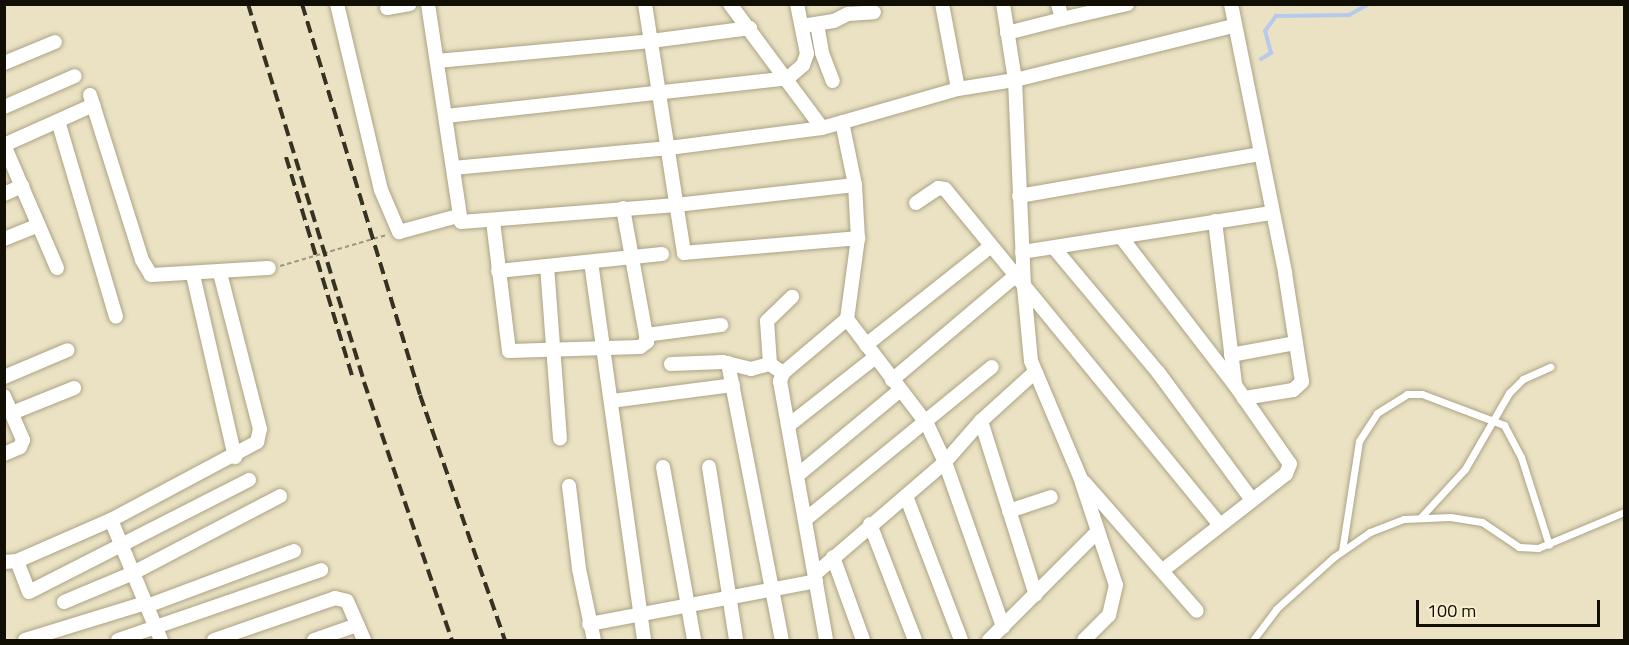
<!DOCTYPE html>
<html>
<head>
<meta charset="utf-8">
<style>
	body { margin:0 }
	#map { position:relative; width:1629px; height:645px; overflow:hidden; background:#eae2c3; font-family:"Titillium Web",sans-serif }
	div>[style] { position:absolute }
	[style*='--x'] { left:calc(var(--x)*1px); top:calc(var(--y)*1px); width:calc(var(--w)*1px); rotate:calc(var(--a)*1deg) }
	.stream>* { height:4px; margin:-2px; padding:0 2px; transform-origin:2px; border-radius:2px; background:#b7caeb }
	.path>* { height:2px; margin-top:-1px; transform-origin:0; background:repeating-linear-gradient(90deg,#9d977f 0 4.5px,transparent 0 7.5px) }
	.roads { filter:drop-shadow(0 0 2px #aba385) drop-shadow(0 0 2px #aba385) }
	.service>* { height:7px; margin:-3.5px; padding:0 3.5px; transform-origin:3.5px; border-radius:3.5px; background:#fff }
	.minor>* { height:14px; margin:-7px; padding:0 7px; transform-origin:7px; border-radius:7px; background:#fff }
	.rail>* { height:4px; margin-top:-2px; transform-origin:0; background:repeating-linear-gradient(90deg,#353123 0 12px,transparent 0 18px) }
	span { translate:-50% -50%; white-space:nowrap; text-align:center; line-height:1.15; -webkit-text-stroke:5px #f8f0d0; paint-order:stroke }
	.frame { position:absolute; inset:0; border:6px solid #110e04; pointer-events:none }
	.scale { position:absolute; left:1416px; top:600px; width:184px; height:27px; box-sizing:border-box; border:3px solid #110e04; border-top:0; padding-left:8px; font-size:18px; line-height:21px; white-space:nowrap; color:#110e04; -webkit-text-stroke:4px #f8f0d0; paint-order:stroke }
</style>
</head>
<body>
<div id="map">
	<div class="stream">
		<div style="--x:1261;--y:59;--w:12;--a:-31"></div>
		<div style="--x:1271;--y:53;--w:23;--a:-105"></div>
		<div style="--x:1265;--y:31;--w:19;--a:-54"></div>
		<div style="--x:1276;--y:16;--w:73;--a:-0.8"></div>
		<div style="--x:1349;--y:15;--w:23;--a:-29"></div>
	</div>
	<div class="path">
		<div style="--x:280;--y:266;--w:111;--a:-16.2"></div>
	</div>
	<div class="roads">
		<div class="service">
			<div style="--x:1420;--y:518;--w:67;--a:-47.4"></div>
			<div style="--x:1465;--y:469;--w:88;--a:-59.9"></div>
			<div style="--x:1509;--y:393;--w:20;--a:-45"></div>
			<div style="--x:1523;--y:379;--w:30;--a:-24"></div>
			<div style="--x:1342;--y:551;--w:111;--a:-81.2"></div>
			<div style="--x:1359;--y:441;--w:33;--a:-57"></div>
			<div style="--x:1377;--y:413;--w:36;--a:-32"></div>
			<div style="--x:1407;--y:394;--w:15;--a:0"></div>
			<div style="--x:1422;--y:394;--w:88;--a:20.7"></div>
			<div style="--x:1504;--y:425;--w:36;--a:62"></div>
			<div style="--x:1521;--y:457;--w:92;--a:72.3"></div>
			<div style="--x:1253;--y:640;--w:39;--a:-53"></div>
			<div style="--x:1276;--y:609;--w:78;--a:-41.9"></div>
			<div style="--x:1334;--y:557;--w:44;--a:-34.8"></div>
			<div style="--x:1370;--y:532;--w:36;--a:-21"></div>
			<div style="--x:1404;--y:519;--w:46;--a:-2.5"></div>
			<div style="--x:1450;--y:517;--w:32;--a:9"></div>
			<div style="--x:1482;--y:522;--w:45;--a:34"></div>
			<div style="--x:1519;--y:547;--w:19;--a:3"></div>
			<div style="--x:1538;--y:548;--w:93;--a:-22.7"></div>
		</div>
		<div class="minor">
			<div style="--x:337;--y:4;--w:191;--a:76.7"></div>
			<div style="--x:381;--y:190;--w:46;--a:66.8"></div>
			<div style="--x:399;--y:232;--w:61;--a:-15.2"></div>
			<div style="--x:428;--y:4;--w:220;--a:81.4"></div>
			<div style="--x:461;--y:222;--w:216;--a:-4.5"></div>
			<div style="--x:676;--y:205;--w:180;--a:-6.4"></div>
			<div style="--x:645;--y:4;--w:252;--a:81.1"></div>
			<div style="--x:684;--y:253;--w:175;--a:-4.9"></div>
			<div style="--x:730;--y:4;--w:154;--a:53.4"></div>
			<div style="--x:942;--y:4;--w:86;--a:79.3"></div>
			<div style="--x:1003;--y:4;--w:77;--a:81"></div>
			<div style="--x:1015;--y:80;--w:207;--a:87.5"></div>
			<div style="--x:1024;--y:287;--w:74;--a:84.6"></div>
			<div style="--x:1031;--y:361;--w:126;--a:67.1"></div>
			<div style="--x:1080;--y:477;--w:114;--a:71.6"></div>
			<div style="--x:1116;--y:585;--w:31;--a:103"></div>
			<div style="--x:1109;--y:615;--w:35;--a:135"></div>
			<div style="--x:1231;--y:4;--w:274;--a:78.6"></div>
			<div style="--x:1285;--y:273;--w:110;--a:81.1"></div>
			<div style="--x:1302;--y:382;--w:12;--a:138"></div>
			<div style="--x:1293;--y:390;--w:50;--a:170.7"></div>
			<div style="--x:387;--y:8;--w:23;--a:-10"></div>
			<div style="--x:1062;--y:19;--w:67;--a:-13"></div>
			<div style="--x:817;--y:24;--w:29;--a:80"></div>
			<div style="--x:822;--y:53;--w:30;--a:69"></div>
			<div style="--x:802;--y:26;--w:32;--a:-9"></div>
			<div style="--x:834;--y:21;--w:16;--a:-27"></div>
			<div style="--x:848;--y:14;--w:26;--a:-4"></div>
			<div style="--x:1007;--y:33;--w:57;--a:-14.3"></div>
			<div style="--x:1062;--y:19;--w:16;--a:-105"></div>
			<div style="--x:437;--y:61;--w:215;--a:-5.3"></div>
			<div style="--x:651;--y:41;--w:100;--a:-7.5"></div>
			<div style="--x:4;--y:63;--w:55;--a:-22.4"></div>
			<div style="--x:90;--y:95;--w:173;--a:72.5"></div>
			<div style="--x:142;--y:260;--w:17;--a:59"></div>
			<div style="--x:151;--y:275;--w:118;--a:-3.4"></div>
			<div style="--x:4;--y:107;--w:77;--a:-23.6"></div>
			<div style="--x:446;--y:116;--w:344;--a:-6.3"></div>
			<div style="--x:788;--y:78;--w:20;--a:-41"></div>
			<div style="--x:803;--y:65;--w:12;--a:-70"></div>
			<div style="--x:807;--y:54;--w:51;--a:-101.3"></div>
			<div style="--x:58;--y:121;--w:204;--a:73.5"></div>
			<div style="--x:842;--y:122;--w:64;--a:78.3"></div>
			<div style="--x:855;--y:185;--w:53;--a:86.8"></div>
			<div style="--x:858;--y:238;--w:82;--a:97.7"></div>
			<div style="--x:847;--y:319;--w:132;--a:52.7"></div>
			<div style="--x:927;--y:424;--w:42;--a:64.7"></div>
			<div style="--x:945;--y:462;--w:175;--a:70.6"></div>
			<div style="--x:4;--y:145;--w:134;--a:66.7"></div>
			<div style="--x:4;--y:145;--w:98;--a:-24.2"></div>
			<div style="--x:453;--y:168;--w:217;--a:-5.3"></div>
			<div style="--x:669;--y:148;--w:154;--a:-7.4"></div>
			<div style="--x:822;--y:128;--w:141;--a:-16"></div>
			<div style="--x:958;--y:89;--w:58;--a:-9"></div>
			<div style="--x:1015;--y:80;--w:226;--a:-13.9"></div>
			<div style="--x:4;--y:194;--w:20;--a:-24"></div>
			<div style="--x:1019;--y:196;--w:244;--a:-9.9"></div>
			<div style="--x:916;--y:203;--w:27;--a:-34"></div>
			<div style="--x:938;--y:188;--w:7;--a:8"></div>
			<div style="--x:945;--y:189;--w:433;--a:50.7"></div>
			<div style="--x:493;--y:221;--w:131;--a:83"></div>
			<div style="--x:509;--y:351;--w:131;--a:-1.7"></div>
			<div style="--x:640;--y:347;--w:9;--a:-36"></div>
			<div style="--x:647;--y:342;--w:7;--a:-98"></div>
			<div style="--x:646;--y:335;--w:129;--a:-100.3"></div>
			<div style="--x:1215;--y:221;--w:163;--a:83"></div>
			<div style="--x:1121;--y:237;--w:187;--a:52.4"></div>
			<div style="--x:1235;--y:385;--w:96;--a:55.2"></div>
			<div style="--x:1290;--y:464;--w:11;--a:112"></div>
			<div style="--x:1286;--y:474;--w:156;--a:142"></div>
			<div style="--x:4;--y:239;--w:37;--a:-22"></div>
			<div style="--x:1055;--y:249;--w:160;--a:50.1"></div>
			<div style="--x:1158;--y:372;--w:159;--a:53.7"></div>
			<div style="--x:1022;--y:252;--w:253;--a:-8.9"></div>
			<div style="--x:591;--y:262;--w:382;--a:82"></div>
			<div style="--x:547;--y:266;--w:173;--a:85.7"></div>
			<div style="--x:498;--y:271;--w:165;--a:-5.9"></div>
			<div style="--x:193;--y:275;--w:187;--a:77"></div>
			<div style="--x:646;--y:335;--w:76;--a:-7.6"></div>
			<div style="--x:866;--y:345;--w:159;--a:-38.4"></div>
			<div style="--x:1231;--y:355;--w:66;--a:-10.5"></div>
			<div style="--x:728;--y:363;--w:282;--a:79"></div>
			<div style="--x:671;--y:364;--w:52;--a:-2.2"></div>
			<div style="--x:723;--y:362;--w:29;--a:14"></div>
			<div style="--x:751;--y:369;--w:20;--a:-15"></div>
			<div style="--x:770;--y:364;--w:16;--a:35"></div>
			<div style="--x:783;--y:373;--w:84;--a:-40.2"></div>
			<div style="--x:770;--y:364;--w:43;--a:-94"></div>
			<div style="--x:767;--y:321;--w:35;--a:-44"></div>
			<div style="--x:783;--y:373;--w:9;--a:111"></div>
			<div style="--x:780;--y:381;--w:263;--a:79.9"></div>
			<div style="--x:4;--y:377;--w:69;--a:-22.9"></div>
			<div style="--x:892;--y:380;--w:161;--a:-40.2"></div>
			<div style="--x:4;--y:396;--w:48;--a:66.6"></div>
			<div style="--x:23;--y:440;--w:8;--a:113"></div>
			<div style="--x:20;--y:447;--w:17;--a:156"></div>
			<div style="--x:612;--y:401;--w:122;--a:-7.5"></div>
			<div style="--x:12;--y:413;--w:67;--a:-22"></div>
			<div style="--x:981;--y:421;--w:182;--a:72.5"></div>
			<div style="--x:789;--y:425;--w:108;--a:-38.2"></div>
			<div style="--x:663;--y:467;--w:176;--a:79.8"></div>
			<div style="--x:709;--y:467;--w:175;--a:81.1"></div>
			<div style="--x:799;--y:474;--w:131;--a:-39.7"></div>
			<div style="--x:1084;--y:482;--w:171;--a:48.8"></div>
			<div style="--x:569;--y:486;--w:84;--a:83.1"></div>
			<div style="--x:579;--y:569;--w:73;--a:78.1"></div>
			<div style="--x:906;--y:496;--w:154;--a:69.1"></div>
			<div style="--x:1009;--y:511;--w:44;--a:-18.4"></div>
			<div style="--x:806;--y:519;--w:240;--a:-39.3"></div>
			<div style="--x:111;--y:520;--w:130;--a:67.4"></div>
			<div style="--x:870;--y:524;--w:124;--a:68.8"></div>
			<div style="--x:833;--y:557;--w:88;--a:70.1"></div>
			<div style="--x:17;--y:561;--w:33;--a:69"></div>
			<div style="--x:29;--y:592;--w:247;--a:-27"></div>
			<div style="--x:4;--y:562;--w:13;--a:-4"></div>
			<div style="--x:17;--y:561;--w:103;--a:-23.6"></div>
			<div style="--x:111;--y:520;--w:166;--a:-28.1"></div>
			<div style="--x:257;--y:442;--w:13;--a:-77"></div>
			<div style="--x:260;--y:429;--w:161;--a:-104.4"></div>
			<div style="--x:815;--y:574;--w:172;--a:-40.7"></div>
			<div style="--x:945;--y:462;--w:55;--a:-48.7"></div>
			<div style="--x:981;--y:421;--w:72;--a:-42.2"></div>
			<div style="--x:64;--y:602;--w:75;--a:-22.8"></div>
			<div style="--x:133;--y:573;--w:166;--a:-27.6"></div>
			<div style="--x:147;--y:606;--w:157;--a:-20.5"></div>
			<div style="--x:589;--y:624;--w:231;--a:-10.7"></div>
			<div style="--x:25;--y:640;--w:126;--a:-17.1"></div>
			<div style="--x:118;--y:640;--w:215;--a:-19"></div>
			<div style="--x:214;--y:640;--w:128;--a:-19.1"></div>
			<div style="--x:335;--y:598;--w:12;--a:14"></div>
			<div style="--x:347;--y:601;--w:43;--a:66.4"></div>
			<div style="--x:314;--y:640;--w:46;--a:-19.2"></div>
			<div style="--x:989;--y:640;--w:153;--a:-45"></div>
		</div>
	</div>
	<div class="rail">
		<div style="--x:248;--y:4;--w:395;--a:72.9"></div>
		<div style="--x:364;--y:382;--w:273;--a:71.2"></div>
		<div style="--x:302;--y:4;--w:408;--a:73.2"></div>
		<div style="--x:420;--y:395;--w:259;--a:70.9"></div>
		<div style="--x:286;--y:157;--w:228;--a:73.2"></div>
	</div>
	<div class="frame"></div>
	<div class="scale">100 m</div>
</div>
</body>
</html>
